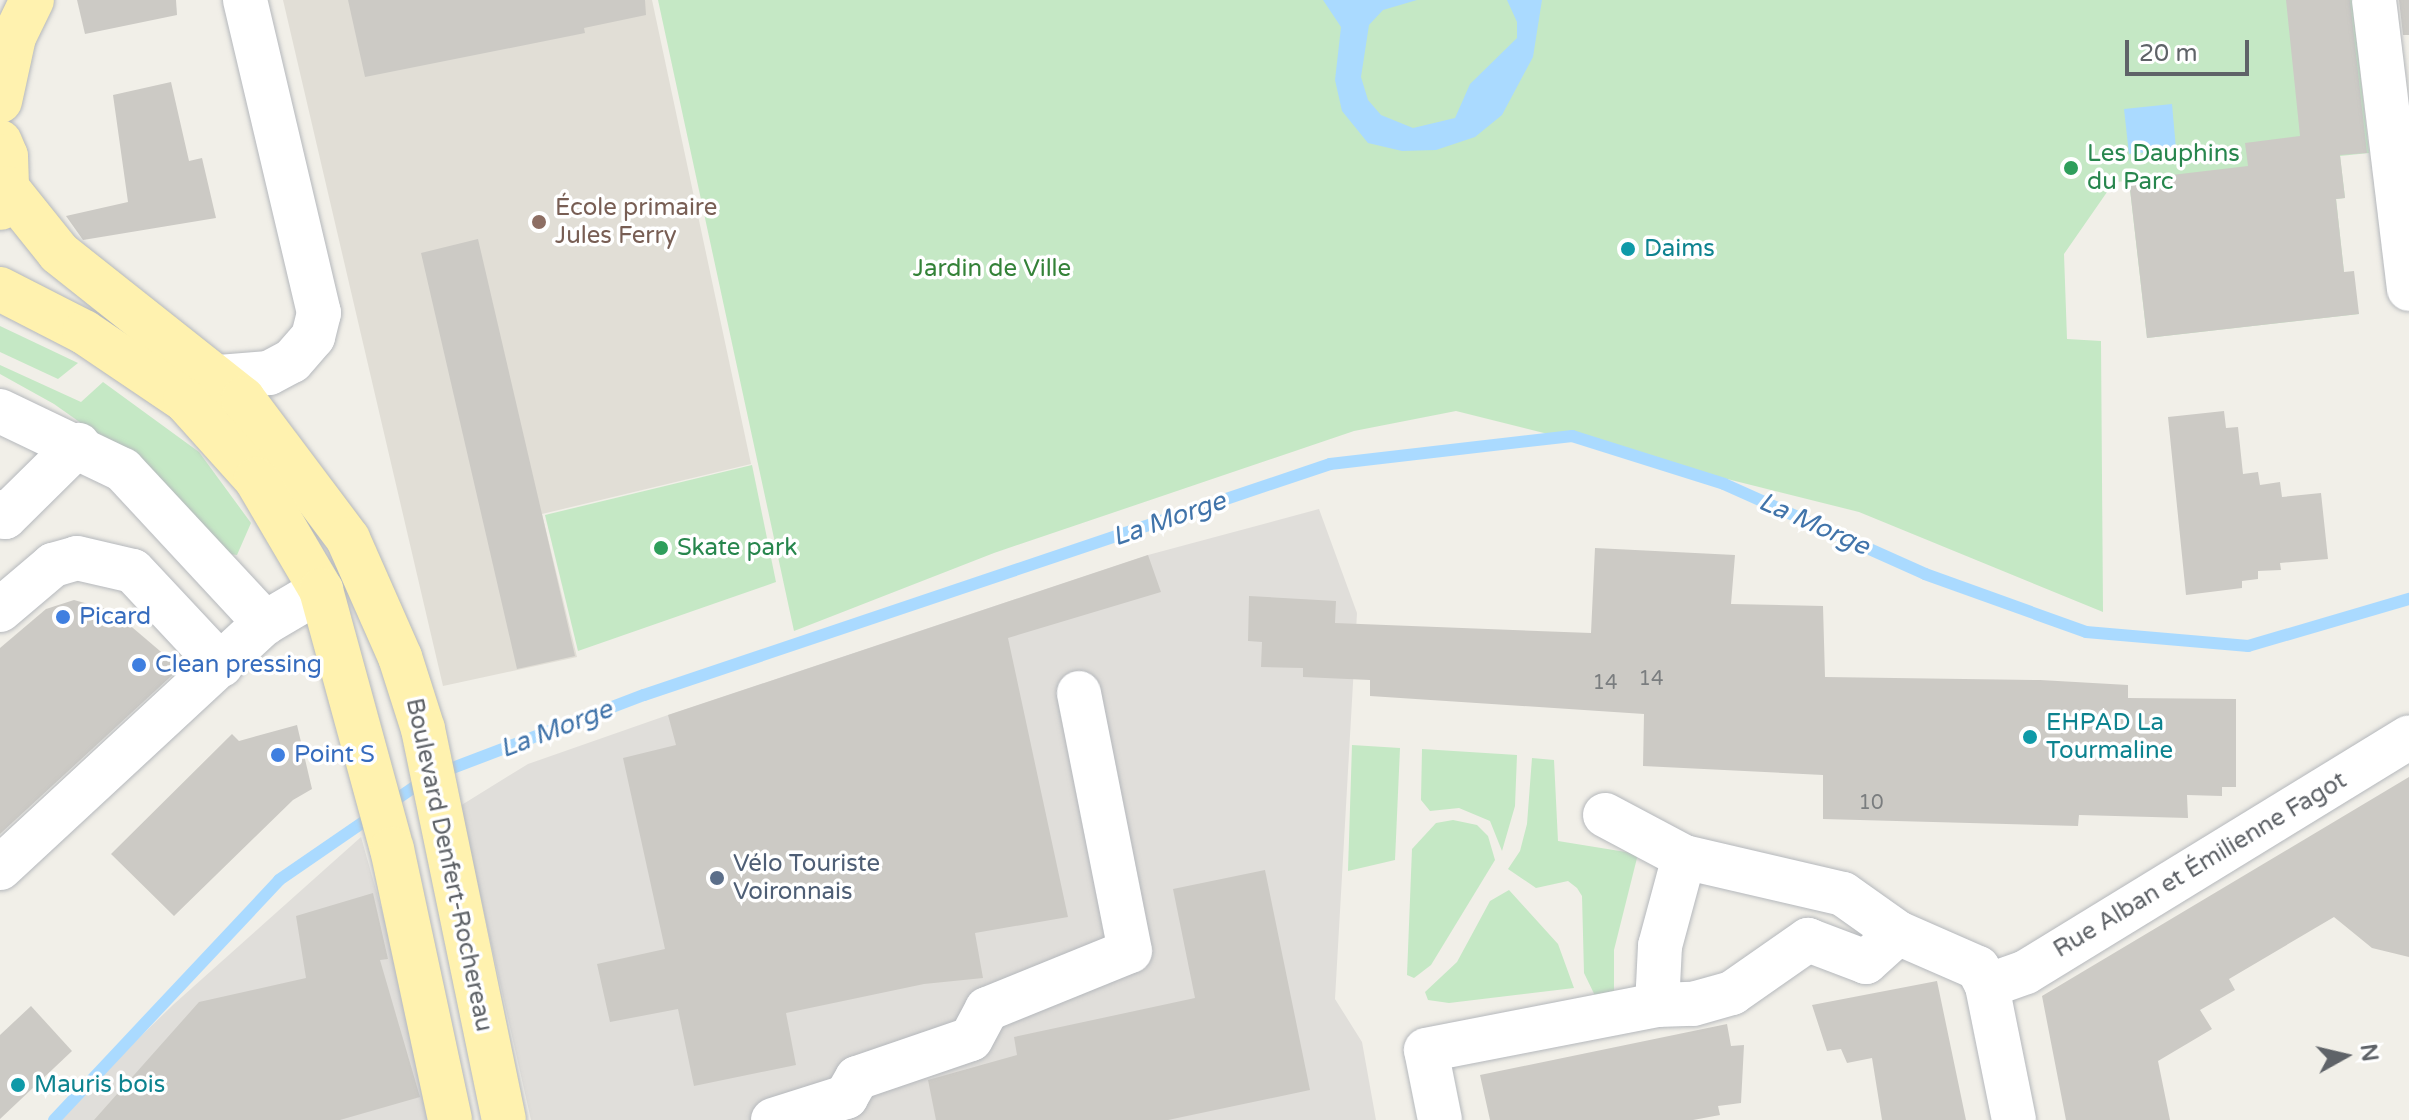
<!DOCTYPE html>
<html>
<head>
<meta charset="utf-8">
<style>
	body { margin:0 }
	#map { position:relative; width:2409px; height:1120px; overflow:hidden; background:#f1efe8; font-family:"Varela Round",sans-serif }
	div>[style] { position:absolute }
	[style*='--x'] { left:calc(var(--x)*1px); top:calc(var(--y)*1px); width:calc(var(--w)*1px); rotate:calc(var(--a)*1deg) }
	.industrial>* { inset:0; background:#e0deda }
	.education>* { inset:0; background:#e1ded6 }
	.green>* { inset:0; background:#c5e8c5 }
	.water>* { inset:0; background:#aadaff }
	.stream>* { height:12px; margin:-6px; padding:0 6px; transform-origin:6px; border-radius:6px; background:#aadaff }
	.building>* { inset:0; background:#cccac5 }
	.roads { filter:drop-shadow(0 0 2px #b5b8bc) drop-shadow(0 0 2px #b5b8bc) }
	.minor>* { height:44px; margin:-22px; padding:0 22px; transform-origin:22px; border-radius:22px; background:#fff }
	.major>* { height:44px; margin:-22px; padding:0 22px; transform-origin:22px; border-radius:22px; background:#fff2af }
	.dots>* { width:22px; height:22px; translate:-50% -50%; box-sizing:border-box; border:4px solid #fff; border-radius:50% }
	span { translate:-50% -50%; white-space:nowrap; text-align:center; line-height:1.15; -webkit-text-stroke:7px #fff; paint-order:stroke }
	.number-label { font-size:20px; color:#7a7d7f }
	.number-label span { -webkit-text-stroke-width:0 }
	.leisure-label { font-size:24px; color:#27864d }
	.left { translate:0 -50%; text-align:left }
	.education-label { font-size:24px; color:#785e54 }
	.culture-label { font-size:24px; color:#0d838f }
	.park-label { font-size:24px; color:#348238 }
	.shop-label { font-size:24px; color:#366cbe }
	.service-label { font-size:24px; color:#4e5e75 }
	.street-label { font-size:24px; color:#5f6368 }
	.water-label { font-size:26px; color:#4174aa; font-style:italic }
	.north { position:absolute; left:2305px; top:1016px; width:80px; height:80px; -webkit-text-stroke:6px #fff; paint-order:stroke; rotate:82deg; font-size:22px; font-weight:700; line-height:32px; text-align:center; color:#5f6368 }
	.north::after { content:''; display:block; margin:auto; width:28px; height:36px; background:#5f6368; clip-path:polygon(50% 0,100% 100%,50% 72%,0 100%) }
	.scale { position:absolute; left:2125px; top:40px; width:124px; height:36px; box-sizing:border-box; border:4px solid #5f6368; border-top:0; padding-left:10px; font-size:24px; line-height:28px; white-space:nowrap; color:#5f6368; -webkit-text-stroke:6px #fff; paint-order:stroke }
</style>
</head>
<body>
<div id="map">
	<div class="industrial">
		<div style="clip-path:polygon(1319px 509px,1357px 613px,1335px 999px,1362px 1042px,1376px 1120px,531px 1120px,460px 806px,528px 764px,668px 715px,1148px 555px)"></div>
		<div style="clip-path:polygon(361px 837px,441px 1120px,54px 1120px,174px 1004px)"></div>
	</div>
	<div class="education">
		<div style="clip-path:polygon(283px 0,652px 0,751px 464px,542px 514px,577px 657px,443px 686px)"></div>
	</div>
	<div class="green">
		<div style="clip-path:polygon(658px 0,2352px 0,2369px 153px,2340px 156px,2345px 198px,2336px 199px,2344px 272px,2359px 314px,2147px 338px,2129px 181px,2114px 182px,2064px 254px,2067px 339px,2101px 341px,2103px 612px,1859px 512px,1456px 411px,1354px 431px,994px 553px,794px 631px)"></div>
		<div style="clip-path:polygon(0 326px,78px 363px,58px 379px,0 352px)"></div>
		<div style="clip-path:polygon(0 365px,81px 402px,103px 382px,199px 452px,251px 523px,237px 555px,214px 552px,146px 469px,54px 404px,0 374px)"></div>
		<div style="clip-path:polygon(752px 465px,776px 582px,578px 651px,545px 515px)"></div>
		<div style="clip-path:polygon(1352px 745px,1400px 748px,1395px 860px,1348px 871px)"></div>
		<div style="clip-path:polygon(1422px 749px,1517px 755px,1515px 806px,1502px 851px,1490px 821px,1459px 808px,1430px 811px,1421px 800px)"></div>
		<div style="clip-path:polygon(1532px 758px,1554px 760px,1558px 841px,1638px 854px,1614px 950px,1614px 1004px,1600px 1006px,1584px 973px,1582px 896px,1577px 888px,1568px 881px,1536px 888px,1508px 869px,1520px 851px,1527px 824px)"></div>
		<div style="clip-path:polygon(1453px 820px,1477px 825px,1488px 836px,1495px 860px,1431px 965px,1414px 978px,1407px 975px,1412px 849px,1436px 823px)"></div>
		<div style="clip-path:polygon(1509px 890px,1558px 944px,1574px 988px,1449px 1003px,1428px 1000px,1425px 992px,1457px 962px,1490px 901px)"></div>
	</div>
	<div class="water">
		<div style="clip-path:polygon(1323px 0,1417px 0,1383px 10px,1369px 25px,1361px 77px,1368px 100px,1381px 115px,1413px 128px,1455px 118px,1470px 84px,1517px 38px,1517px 22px,1507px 0,1542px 0,1533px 57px,1502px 115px,1475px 137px,1436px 150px,1402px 151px,1368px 143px,1342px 111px,1335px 80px,1341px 27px)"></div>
		<div style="clip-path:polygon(2172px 104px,2176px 149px,2129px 154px,2124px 109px)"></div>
	</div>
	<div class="stream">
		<div style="--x:54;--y:1120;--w:329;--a:-46.8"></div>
		<div style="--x:279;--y:880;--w:182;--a:-34.5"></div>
		<div style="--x:429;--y:777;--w:230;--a:-20.9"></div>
		<div style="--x:644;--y:695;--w:724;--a:-18.61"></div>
		<div style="--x:1330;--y:464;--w:244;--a:-6.6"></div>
		<div style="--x:1572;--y:436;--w:159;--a:17.5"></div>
		<div style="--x:1724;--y:484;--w:220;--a:24.1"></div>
		<div style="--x:1925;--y:574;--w:171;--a:19.8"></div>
		<div style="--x:2086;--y:632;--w:163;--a:4.9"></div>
		<div style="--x:2248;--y:646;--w:168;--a:-16.3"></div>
	</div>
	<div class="building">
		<div style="clip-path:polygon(77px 0,176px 0,177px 15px,85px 34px)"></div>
		<div style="clip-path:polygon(348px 0,645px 0,646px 15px,584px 28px,585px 33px,365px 77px)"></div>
		<div style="clip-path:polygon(2286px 0,2350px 0,2367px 153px,2340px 155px,2345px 198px,2336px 199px,2344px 272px,2354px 271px,2359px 314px,2147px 338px,2129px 180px,2248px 166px,2245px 143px,2300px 136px)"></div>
		<div style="clip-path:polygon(2399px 0,2409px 0,2409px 35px,2403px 35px)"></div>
		<div style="clip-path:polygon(171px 82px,189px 161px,202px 158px,216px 218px,83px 240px,66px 216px,128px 202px,113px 95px)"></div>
		<div style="clip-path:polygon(478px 239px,575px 656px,517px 669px,421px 253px)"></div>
		<div style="clip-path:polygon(2224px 411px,2226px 428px,2238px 427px,2243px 474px,2258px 472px,2260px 485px,2280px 482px,2282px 497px,2321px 493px,2328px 559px,2280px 563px,2281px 570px,2258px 571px,2258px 579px,2242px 581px,2242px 588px,2186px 595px,2168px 417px)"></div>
		<div style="clip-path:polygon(1595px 548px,1735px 555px,1731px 604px,1823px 606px,1825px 677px,2040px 680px,2128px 685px,2128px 698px,2236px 699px,2236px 787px,2222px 787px,2222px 796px,2187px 795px,2188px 818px,2079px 815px,2078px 826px,1823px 819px,1823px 775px,1643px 766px,1644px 714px,1370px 696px,1370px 680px,1303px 677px,1303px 668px,1261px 667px,1262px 642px,1248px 641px,1249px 596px,1336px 601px,1335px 623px,1591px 633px)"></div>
		<div style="clip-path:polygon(1148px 555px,1161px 592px,1008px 638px,1068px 917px,975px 933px,983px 978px,924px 984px,786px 1013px,796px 1065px,694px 1086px,678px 1009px,610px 1022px,597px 964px,665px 949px,623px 758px,676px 745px,668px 715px)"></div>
		<div style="clip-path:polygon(74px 600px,113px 611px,180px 668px,0 834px,0 648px,46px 609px)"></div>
		<div style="clip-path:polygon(297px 725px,312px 789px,293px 800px,174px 916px,111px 854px,232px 734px,239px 741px)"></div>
		<div style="clip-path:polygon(2409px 777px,2409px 957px,2372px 948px,2334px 917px,2229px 979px,2235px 990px,2200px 1010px,2212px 1029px,2158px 1061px,2170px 1120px,2066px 1120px,2042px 996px)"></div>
		<div style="clip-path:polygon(1265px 870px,1310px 1090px,1168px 1120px,936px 1120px,928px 1080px,1017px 1055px,1014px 1037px,1195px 998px,1173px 889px)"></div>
		<div style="clip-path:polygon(373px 893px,388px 959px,380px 960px,420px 1097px,340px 1120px,94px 1120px,199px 1002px,306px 978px,296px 916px)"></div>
		<div style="clip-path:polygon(1937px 981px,1966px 1120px,1882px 1120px,1872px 1058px,1847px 1063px,1841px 1049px,1827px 1051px,1812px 1005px)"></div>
		<div style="clip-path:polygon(31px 1006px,72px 1051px,0 1119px,0 1035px)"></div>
		<div style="clip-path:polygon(1727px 1024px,1731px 1046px,1744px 1045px,1741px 1103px,1718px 1106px,1720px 1115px,1693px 1120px,1490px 1120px,1480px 1075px)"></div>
	</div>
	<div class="roads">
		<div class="minor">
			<div style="--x:2374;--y:0;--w:291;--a:83.1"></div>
			<div style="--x:219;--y:377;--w:50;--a:-4.6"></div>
			<div style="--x:269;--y:373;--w:26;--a:-28"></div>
			<div style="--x:292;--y:361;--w:32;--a:-49"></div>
			<div style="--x:313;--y:337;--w:25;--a:-76"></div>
			<div style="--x:319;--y:313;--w:322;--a:-103.3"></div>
			<div style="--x:0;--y:411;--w:136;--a:25.6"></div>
			<div style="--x:123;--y:470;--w:209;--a:47.1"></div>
			<div style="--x:0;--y:512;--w:7;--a:45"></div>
			<div style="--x:5;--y:517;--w:103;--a:-44.6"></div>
			<div style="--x:0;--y:610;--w:70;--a:-40.3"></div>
			<div style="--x:53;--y:565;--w:25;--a:-16"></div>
			<div style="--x:77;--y:558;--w:57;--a:13.1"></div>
			<div style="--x:133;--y:571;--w:129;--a:46.9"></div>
			<div style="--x:1605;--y:815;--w:89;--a:28"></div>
			<div style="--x:1684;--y:857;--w:163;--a:13.1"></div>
			<div style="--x:1843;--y:894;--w:67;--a:35.3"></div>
			<div style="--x:1898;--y:933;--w:87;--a:23.6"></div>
			<div style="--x:1978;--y:968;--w:20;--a:63"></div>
			<div style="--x:1987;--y:986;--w:137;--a:78.6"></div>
			<div style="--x:1684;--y:857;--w:92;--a:105.1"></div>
			<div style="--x:1660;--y:946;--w:59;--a:92.9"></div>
			<div style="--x:1657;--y:1005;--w:36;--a:-2"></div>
			<div style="--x:1693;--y:1004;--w:41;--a:-15.8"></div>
			<div style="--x:1732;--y:993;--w:93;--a:-34.9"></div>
			<div style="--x:1808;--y:940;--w:62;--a:20.8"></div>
			<div style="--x:1866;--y:962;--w:43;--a:-42.2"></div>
			<div style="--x:0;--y:868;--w:361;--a:-42.8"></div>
			<div style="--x:265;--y:623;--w:65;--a:-30.5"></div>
			<div style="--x:1987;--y:986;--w:41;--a:-19.7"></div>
			<div style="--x:2026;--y:972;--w:449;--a:-31.5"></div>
			<div style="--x:773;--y:1120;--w:77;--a:-17.5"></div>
			<div style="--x:846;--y:1097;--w:22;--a:-60"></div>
			<div style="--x:857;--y:1078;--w:120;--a:-18.9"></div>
			<div style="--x:971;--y:1039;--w:34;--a:-62"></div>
			<div style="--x:987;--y:1009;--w:154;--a:-22.1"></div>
			<div style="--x:1130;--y:951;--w:263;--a:-101.2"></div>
			<div style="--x:1440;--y:1120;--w:71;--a:-101.3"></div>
			<div style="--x:1426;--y:1050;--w:235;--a:-11"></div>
		</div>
		<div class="major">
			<div style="--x:0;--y:101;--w:66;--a:-77.7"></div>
			<div style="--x:14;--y:37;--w:41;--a:-64.1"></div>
			<div style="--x:0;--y:142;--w:15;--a:67"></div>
			<div style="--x:6;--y:156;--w:32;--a:88"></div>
			<div style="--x:7;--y:188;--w:21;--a:109"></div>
			<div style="--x:7;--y:188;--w:83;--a:51.3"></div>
			<div style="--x:59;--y:253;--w:235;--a:38.4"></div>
			<div style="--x:243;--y:399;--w:175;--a:53.1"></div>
			<div style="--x:348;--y:539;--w:129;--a:66.2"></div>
			<div style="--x:400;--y:657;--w:76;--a:72.3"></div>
			<div style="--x:423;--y:729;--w:399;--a:78.3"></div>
			<div style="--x:0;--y:289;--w:94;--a:27.1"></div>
			<div style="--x:84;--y:332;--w:122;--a:34"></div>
			<div style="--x:185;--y:400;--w:106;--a:48.1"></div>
			<div style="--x:256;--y:479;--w:129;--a:59.6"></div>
			<div style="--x:321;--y:590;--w:269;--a:74.7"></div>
			<div style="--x:392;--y:849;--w:277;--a:77.9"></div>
		</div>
	</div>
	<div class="dots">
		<div style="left:2071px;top:168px;background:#2e9e5b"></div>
		<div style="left:539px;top:222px;background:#8d6e63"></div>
		<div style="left:1628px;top:249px;background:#0f9aa8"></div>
		<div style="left:661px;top:548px;background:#2e9e5b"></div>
		<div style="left:63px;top:617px;background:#3f7fe0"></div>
		<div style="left:139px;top:665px;background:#3f7fe0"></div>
		<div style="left:2030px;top:737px;background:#0f9aa8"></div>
		<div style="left:278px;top:755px;background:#3f7fe0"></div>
		<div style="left:717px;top:878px;background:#5c6f8a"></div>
		<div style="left:18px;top:1085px;background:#0f9aa8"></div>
	</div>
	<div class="number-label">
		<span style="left:1651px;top:679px">14</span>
		<span style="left:1605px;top:683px">14</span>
		<span style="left:1871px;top:803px">10</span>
	</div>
	<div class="leisure-label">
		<span class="left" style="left:2087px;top:168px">Les Dauphins<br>du Parc</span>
		<span class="left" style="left:677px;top:548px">Skate park</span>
	</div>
	<div class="education-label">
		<span class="left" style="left:555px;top:222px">École primaire<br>Jules Ferry</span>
	</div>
	<div class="culture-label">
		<span class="left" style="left:1644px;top:249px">Daims</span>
		<span class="left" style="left:2046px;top:737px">EHPAD La<br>Tourmaline</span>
		<span class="left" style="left:34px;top:1085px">Mauris bois</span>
	</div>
	<div class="park-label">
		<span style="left:992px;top:269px">Jardin de Ville</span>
	</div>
	<div class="shop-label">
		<span class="left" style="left:79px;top:617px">Picard</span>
		<span class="left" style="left:155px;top:665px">Clean pressing</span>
		<span class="left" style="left:294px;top:755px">Point S</span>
	</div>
	<div class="service-label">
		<span class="left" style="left:733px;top:878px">Vélo Touriste<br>Voironnais</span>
	</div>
	<div class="street-label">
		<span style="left:449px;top:865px;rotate:78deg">Boulevard Denfert-Rochereau</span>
		<span style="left:2200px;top:865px;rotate:-31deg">Rue Alban et Émilienne Fagot</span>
	</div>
	<div class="water-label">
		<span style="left:1169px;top:519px;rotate:-19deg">La Morge</span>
		<span style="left:1814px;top:524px;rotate:24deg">La Morge</span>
		<span style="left:556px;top:729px;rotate:-21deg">La Morge</span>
	</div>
	<div class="north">N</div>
	<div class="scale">20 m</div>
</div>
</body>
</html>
